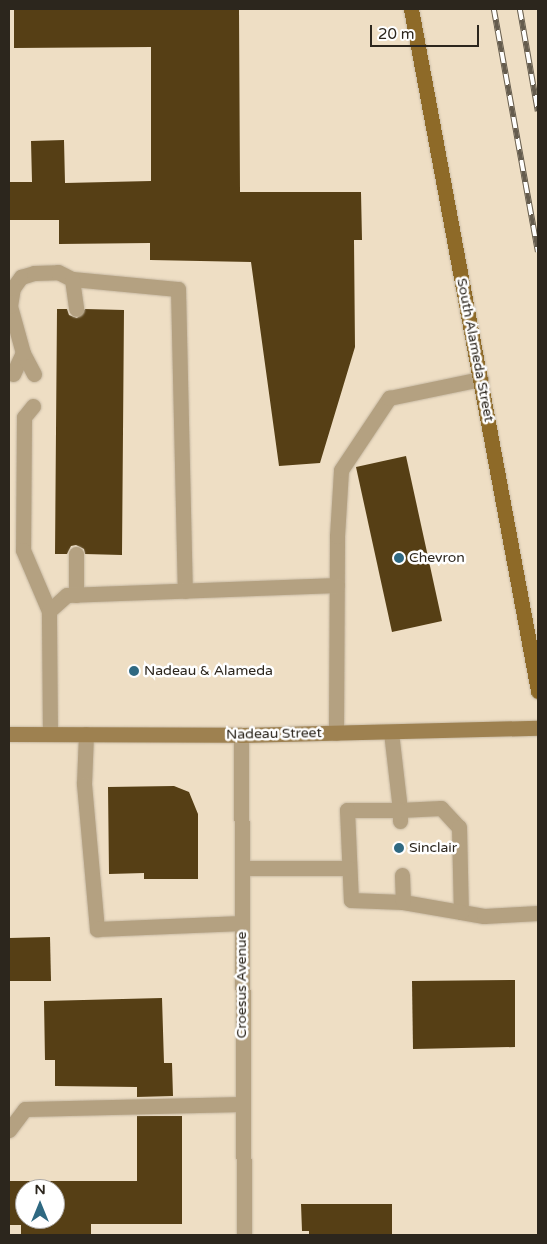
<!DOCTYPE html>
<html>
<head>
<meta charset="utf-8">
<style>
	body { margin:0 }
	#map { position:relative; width:547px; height:1244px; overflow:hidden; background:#eedec4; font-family:"Varela Round",sans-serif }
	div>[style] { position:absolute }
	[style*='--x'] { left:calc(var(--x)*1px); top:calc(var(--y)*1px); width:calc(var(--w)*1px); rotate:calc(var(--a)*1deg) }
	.building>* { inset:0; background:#563f15 }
	.roads { filter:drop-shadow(0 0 1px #c7b9a3) drop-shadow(0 0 1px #c7b9a3) }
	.service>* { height:15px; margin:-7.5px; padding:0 7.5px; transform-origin:7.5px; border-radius:7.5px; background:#b4a181 }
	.minor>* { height:15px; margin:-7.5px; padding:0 7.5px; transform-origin:7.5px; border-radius:7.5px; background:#b4a181 }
	.secondary>* { height:15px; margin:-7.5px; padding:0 7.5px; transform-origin:7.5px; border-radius:7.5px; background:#9e8150 }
	.primary>* { height:15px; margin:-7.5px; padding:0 7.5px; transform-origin:7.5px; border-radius:7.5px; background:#8e6a28 }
	.rail>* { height:5.5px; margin-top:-2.75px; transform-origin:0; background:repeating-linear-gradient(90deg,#fff 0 11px,#655c4e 0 22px); box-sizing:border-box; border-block:1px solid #655c4e }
	.dots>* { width:14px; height:14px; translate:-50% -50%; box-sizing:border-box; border:2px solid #fff; border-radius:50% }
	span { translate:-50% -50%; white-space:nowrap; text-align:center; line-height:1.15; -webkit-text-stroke:5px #fff; paint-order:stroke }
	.street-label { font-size:14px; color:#2c261d }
	.poi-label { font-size:14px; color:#2c261d }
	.left { translate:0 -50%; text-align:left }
	.frame { position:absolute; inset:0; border:10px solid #2c261d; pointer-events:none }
	.north { position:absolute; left:15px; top:1179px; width:50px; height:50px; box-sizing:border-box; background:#fff; border:1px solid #aba8a5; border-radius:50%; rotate:0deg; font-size:14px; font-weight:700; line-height:20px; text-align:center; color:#2c261d }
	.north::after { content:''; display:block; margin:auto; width:18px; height:22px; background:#2f6982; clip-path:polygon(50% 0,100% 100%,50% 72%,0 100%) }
	.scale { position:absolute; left:370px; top:25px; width:109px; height:22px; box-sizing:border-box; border:2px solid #2c261d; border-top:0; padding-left:6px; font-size:15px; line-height:18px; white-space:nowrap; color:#2c261d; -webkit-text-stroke:4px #fff; paint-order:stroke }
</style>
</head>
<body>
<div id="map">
	<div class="building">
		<div style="clip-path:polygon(14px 9px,239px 9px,240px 192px,361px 192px,362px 240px,354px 240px,355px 347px,320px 463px,279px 466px,251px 262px,150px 260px,150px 243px,59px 244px,59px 220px,9px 220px,9px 182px,32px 182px,31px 141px,64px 140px,65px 183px,151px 181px,151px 47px,14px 48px)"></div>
		<div style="clip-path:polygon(57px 309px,67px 309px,69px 315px,77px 318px,85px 309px,124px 310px,122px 555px,85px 554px,84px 549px,76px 545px,71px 546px,67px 554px,55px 554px)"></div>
		<div style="clip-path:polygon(406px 456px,442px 621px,392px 632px,356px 467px)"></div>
		<div style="clip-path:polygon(174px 786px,189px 792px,198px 814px,198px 879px,144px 879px,144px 873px,109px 874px,108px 787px)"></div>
		<div style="clip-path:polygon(50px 937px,51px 981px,9px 981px,9px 938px)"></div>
		<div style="clip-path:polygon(515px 980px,515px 1047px,413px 1049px,412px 981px)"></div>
		<div style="clip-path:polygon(162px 998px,164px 1063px,172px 1063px,173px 1096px,137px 1097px,137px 1087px,55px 1086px,55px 1060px,45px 1060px,44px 1001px)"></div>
		<div style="clip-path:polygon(evenodd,137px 1116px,182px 1116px,182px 1224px,91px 1224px,91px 1235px,21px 1235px,21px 1225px,9px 1225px,9px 1181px,137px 1181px,137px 1116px,25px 1189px,55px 1189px,55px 1219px,25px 1219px,25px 1189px)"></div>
		<div style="clip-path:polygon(301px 1204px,392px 1204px,392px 1235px,309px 1235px,309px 1231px,302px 1231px)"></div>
	</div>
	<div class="roads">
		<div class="service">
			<div style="--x:72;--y:279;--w:106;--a:5.4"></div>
			<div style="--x:178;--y:289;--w:302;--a:88.7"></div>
			<div style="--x:13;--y:374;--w:23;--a:-65"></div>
			<div style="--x:34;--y:374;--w:24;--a:-118"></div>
			<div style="--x:23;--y:353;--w:49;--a:-105.5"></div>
			<div style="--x:10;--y:306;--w:18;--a:-81"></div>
			<div style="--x:13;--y:288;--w:14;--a:-54"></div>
			<div style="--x:21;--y:277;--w:14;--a:-17"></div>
			<div style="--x:34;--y:273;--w:24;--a:-2"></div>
			<div style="--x:58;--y:272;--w:16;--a:27"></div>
			<div style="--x:72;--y:279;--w:30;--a:82"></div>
			<div style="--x:33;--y:406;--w:14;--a:129"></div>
			<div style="--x:24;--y:417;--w:133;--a:90.4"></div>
			<div style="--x:23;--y:550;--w:66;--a:66.9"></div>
			<div style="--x:76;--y:554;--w:41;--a:90"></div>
			<div style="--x:391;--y:732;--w:79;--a:83.4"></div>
			<div style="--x:400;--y:810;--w:41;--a:-2.8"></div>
			<div style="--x:441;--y:808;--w:26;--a:47"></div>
			<div style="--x:459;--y:827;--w:85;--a:88.7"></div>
			<div style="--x:461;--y:912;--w:23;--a:10"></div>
			<div style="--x:484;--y:916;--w:54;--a:-3.2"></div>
			<div style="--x:336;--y:733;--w:197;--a:-89.7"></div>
			<div style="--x:337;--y:536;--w:66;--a:-86.5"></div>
			<div style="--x:341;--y:470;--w:87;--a:-56.3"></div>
			<div style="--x:389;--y:398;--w:94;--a:-11.7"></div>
			<div style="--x:50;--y:734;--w:123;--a:-90.5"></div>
			<div style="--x:49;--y:611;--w:24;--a:-42"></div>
			<div style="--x:67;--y:595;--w:270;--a:-2.1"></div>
			<div style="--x:86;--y:734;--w:50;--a:92.3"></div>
			<div style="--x:84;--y:784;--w:146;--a:84.9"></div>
			<div style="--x:97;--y:929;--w:145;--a:-2.4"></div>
			<div style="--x:400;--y:821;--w:11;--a:-90"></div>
			<div style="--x:400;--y:810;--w:53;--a:180"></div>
			<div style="--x:347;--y:810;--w:90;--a:87.5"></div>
			<div style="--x:351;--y:900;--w:52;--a:2.2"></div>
			<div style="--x:403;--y:902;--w:59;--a:9.8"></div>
			<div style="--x:242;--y:868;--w:107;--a:0"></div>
			<div style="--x:402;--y:875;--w:27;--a:88"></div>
			<div style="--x:9;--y:1130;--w:26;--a:-53"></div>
			<div style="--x:25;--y:1109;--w:218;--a:-1.3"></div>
		</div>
		<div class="minor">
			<div style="--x:241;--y:735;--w:500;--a:89.66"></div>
		</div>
		<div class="secondary">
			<div style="--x:9;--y:734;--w:232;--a:0.2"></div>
			<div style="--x:241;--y:735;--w:297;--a:-1.4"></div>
		</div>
		<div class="primary">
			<div style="--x:411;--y:9;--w:694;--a:79.45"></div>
		</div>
	</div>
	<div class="rail">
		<div style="--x:494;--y:9;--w:247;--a:79.7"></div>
		<div style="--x:520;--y:9;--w:104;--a:80"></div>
	</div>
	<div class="dots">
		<div style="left:399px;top:558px;background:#2f6982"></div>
		<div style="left:134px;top:671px;background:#2f6982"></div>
		<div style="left:399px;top:848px;background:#2f6982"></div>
	</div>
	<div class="street-label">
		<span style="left:475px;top:350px;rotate:79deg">South Alameda Street</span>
		<span style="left:274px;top:734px;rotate:-1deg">Nadeau Street</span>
		<span style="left:242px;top:985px;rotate:-90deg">Croesus Avenue</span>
	</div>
	<div class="poi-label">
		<span class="left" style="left:409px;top:558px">Chevron</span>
		<span class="left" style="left:144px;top:671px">Nadeau &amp; Alameda</span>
		<span class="left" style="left:409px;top:848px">Sinclair</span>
	</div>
	<div class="frame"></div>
	<div class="north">N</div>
	<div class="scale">20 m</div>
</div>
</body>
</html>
